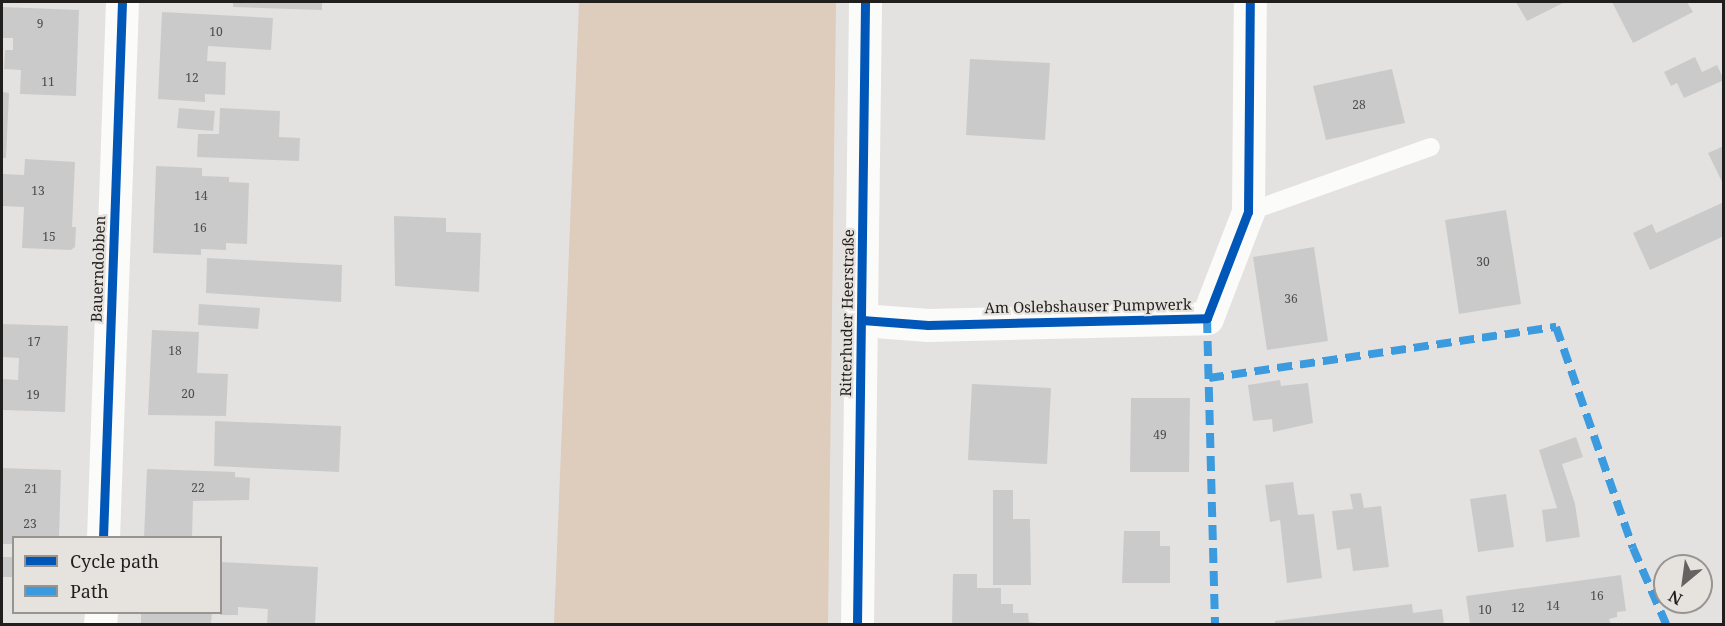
<!DOCTYPE html>
<html>
<head>
<meta charset="utf-8">
<style>
	body { margin:0 }
	#map { position:relative; width:1725px; height:626px; overflow:hidden; background:#e4e2e0; font-family:"Noto Serif",serif }
	div>[style] { position:absolute }
	[style*='--x'] { left:calc(var(--x)*1px); top:calc(var(--y)*1px); width:calc(var(--w)*1px); rotate:calc(var(--a)*1deg) }
	.green>* { inset:0; background:#deccbc }
	.building>* { inset:0; background:#cbcaca }
	.lane>* { height:18px; margin:-9px; padding:0 9px; transform-origin:9px; border-radius:9px; background:#fbfbfa }
	.street>* { height:33px; margin:-16.5px; padding:0 16.5px; transform-origin:16.5px; border-radius:16.5px; background:#fbfbfa }
	.quiet>* { height:8px; margin-top:-4px; transform-origin:0; background:repeating-linear-gradient(90deg,#3c9bdf 0 15px,transparent 0 23px) }
	.cycleway>* { height:9px; margin:-4.5px; padding:0 4.5px; transform-origin:4.5px; border-radius:4.5px; background:#0057b8 }
	span { translate:-50% -50%; white-space:nowrap; text-align:center; line-height:1.15; -webkit-text-stroke:4.5px #e6e2de; paint-order:stroke }
	.number-label { font-size:12px; color:#4c4c4a }
	.number-label span { -webkit-text-stroke-width:0 }
	.street-label { font-size:15px; color:#201f1d }
	.frame { position:absolute; inset:0; border:3px solid #201f1d; pointer-events:none }
	.legend { position:absolute; left:12px; top:536px; width:210px; height:78px; box-sizing:border-box; background:#e6e2de; border:2px solid #979491; margin:0; padding:8px 10px; list-style:none; font-size:18px; color:#201f1d }
	.legend li { display:flex; align-items:center; gap:12px; height:30px }
	.legend b { width:30px; border:2px solid #979491 }
	.north { position:absolute; left:1653px; top:554px; width:60px; height:60px; box-sizing:border-box; background:#e6e2de; border:2px solid #979491; border-radius:50%; rotate:209deg; font-size:16px; font-weight:700; line-height:24px; text-align:center; color:#201f1d }
	.north::after { content:''; display:block; margin:auto; width:21px; height:27px; background:#656361; clip-path:polygon(50% 0,100% 100%,50% 72%,0 100%) }
</style>
</head>
<body>
<div id="map">
	<div class="green">
		<i style="clip-path:polygon(579px 2px,836px 2px,828px 624px,554px 624px)"></i>
	</div>
	<div class="building">
		<i style="clip-path:polygon(233px 2px,322px 2px,322px 10px,233px 7px)"></i>
		<i style="clip-path:polygon(1516px 2px,1565px 2px,1527px 21px)"></i>
		<i style="clip-path:polygon(1612px 2px,1687px 2px,1693px 12px,1633px 43px)"></i>
		<i style="clip-path:polygon(2px 7px,79px 10px,76px 96px,20px 94px,21px 70px,4px 69px,5px 50px,13px 50px,13px 38px,2px 38px)"></i>
		<i style="clip-path:polygon(162px 12px,273px 18px,271px 50px,208px 46px,207px 61px,226px 62px,225px 95px,205px 94px,205px 102px,158px 99px)"></i>
		<i style="clip-path:polygon(1695px 57px,1702px 72px,1717px 65px,1724px 80px,1684px 98px,1677px 83px,1671px 86px,1664px 72px)"></i>
		<i style="clip-path:polygon(970px 59px,1050px 63px,1045px 140px,966px 135px)"></i>
		<i style="clip-path:polygon(1392px 69px,1405px 123px,1326px 140px,1313px 86px)"></i>
		<i style="clip-path:polygon(2px 92px,9px 93px,6px 158px,2px 158px)"></i>
		<i style="clip-path:polygon(179px 108px,215px 111px,213px 131px,177px 128px)"></i>
		<i style="clip-path:polygon(220px 108px,280px 111px,279px 137px,300px 138px,299px 161px,197px 157px,198px 134px,219px 134px)"></i>
		<i style="clip-path:polygon(1724px 146px,1724px 186px,1708px 153px)"></i>
		<i style="clip-path:polygon(25px 159px,75px 162px,72px 227px,76px 227px,75px 247px,71px 250px,22px 248px,24px 207px,2px 206px,2px 174px,24px 175px)"></i>
		<i style="clip-path:polygon(156px 166px,202px 168px,202px 176px,229px 177px,229px 182px,249px 183px,247px 244px,226px 243px,226px 250px,201px 249px,201px 255px,153px 253px)"></i>
		<i style="clip-path:polygon(1724px 202px,1724px 236px,1650px 270px,1633px 233px,1652px 224px,1656px 233px)"></i>
		<i style="clip-path:polygon(1506px 210px,1521px 304px,1459px 314px,1445px 220px)"></i>
		<i style="clip-path:polygon(394px 216px,446px 218px,446px 232px,481px 233px,479px 292px,395px 286px)"></i>
		<i style="clip-path:polygon(1314px 247px,1328px 341px,1267px 350px,1253px 257px)"></i>
		<i style="clip-path:polygon(207px 258px,342px 265px,341px 302px,206px 293px)"></i>
		<i style="clip-path:polygon(199px 304px,260px 308px,258px 329px,198px 325px)"></i>
		<i style="clip-path:polygon(2px 324px,68px 326px,65px 412px,2px 410px,2px 379px,18px 380px,19px 358px,2px 357px)"></i>
		<i style="clip-path:polygon(152px 330px,199px 332px,197px 373px,228px 374px,226px 416px,148px 415px)"></i>
		<i style="clip-path:polygon(1280px 380px,1281px 386px,1308px 383px,1313px 423px,1273px 432px,1272px 419px,1253px 421px,1248px 385px)"></i>
		<i style="clip-path:polygon(972px 384px,1051px 388px,1047px 464px,968px 460px)"></i>
		<i style="clip-path:polygon(1131px 398px,1190px 398px,1189px 472px,1130px 472px)"></i>
		<i style="clip-path:polygon(215px 421px,341px 426px,339px 472px,214px 466px)"></i>
		<i style="clip-path:polygon(1576px 437px,1583px 457px,1562px 464px,1575px 504px,1580px 537px,1546px 542px,1542px 510px,1557px 508px,1539px 450px)"></i>
		<i style="clip-path:polygon(2px 468px,61px 470px,59px 538px,14px 538px,14px 544px,2px 544px)"></i>
		<i style="clip-path:polygon(147px 469px,235px 472px,235px 477px,250px 478px,249px 500px,193px 501px,192px 538px,144px 538px)"></i>
		<i style="clip-path:polygon(1293px 482px,1298px 515px,1314px 514px,1322px 578px,1287px 583px,1280px 520px,1270px 522px,1265px 485px)"></i>
		<i style="clip-path:polygon(993px 490px,1013px 490px,1013px 519px,1030px 519px,1031px 585px,993px 585px)"></i>
		<i style="clip-path:polygon(1361px 493px,1364px 508px,1381px 506px,1389px 567px,1353px 571px,1350px 548px,1337px 550px,1332px 511px,1353px 509px,1350px 494px)"></i>
		<i style="clip-path:polygon(1506px 494px,1514px 547px,1478px 552px,1470px 499px)"></i>
		<i style="clip-path:polygon(1124px 531px,1160px 531px,1160px 546px,1170px 546px,1170px 583px,1122px 583px)"></i>
		<i style="clip-path:polygon(2px 557px,14px 557px,14px 577px,2px 577px)"></i>
		<i style="clip-path:polygon(220px 562px,318px 567px,315px 624px,267px 624px,268px 609px,238px 607px,238px 615px,220px 615px)"></i>
		<i style="clip-path:polygon(953px 574px,977px 574px,977px 588px,1001px 588px,1001px 604px,1013px 604px,1013px 613px,1028px 613px,1029px 622px,1046px 624px,952px 624px)"></i>
		<i style="clip-path:polygon(1621px 575px,1626px 611px,1617px 612px,1617px 617px,1609px 619px,1611px 624px,1470px 624px,1466px 596px)"></i>
		<i style="clip-path:polygon(1412px 604px,1413px 613px,1442px 609px,1444px 624px,1275px 624px,1275px 621px)"></i>
		<i style="clip-path:polygon(141px 612px,212px 612px,211px 624px,141px 624px)"></i>
	</div>
	<div class="lane">
		<i style="--x:1248;--y:212;--w:194;--a:-19.6"></i>
	</div>
	<div class="street">
		<i style="--x:862;--y:320;--w:66;--a:4.3"></i>
		<i style="--x:928;--y:325;--w:279;--a:-1.4"></i>
		<i style="--x:1207;--y:318;--w:114;--a:-68.9"></i>
		<i style="--x:1248;--y:212;--w:210;--a:-89.5"></i>
		<i style="--x:103;--y:538;--w:536;--a:-87.97"></i>
		<i style="--x:100;--y:624;--w:12;--a:-85"></i>
		<i style="--x:857;--y:624;--w:622;--a:-89.26"></i>
	</div>
	<div class="quiet">
		<i style="--x:1207;--y:318;--w:306;--a:88.5"></i>
		<i style="--x:1209;--y:378;--w:351;--a:-8.4"></i>
		<i style="--x:1556;--y:327;--w:234;--a:70.8"></i>
		<i style="--x:1633;--y:548;--w:83;--a:66.5"></i>
	</div>
	<div class="cycleway">
		<i style="--x:862;--y:320;--w:66;--a:4.3"></i>
		<i style="--x:928;--y:325;--w:279;--a:-1.4"></i>
		<i style="--x:1207;--y:318;--w:114;--a:-68.9"></i>
		<i style="--x:1248;--y:212;--w:210;--a:-89.5"></i>
		<i style="--x:103;--y:538;--w:536;--a:-87.97"></i>
		<i style="--x:857;--y:624;--w:622;--a:-89.26"></i>
	</div>
	<div class="number-label">
		<span style="left:40px;top:24px">9</span>
		<span style="left:216px;top:32px">10</span>
		<span style="left:192px;top:78px">12</span>
		<span style="left:48px;top:82px">11</span>
		<span style="left:1359px;top:105px">28</span>
		<span style="left:38px;top:191px">13</span>
		<span style="left:201px;top:196px">14</span>
		<span style="left:200px;top:228px">16</span>
		<span style="left:49px;top:237px">15</span>
		<span style="left:1483px;top:262px">30</span>
		<span style="left:1291px;top:299px">36</span>
		<span style="left:34px;top:342px">17</span>
		<span style="left:175px;top:351px">18</span>
		<span style="left:188px;top:394px">20</span>
		<span style="left:33px;top:395px">19</span>
		<span style="left:1160px;top:435px">49</span>
		<span style="left:198px;top:488px">22</span>
		<span style="left:31px;top:489px">21</span>
		<span style="left:30px;top:524px">23</span>
		<span style="left:1597px;top:596px">16</span>
		<span style="left:1553px;top:606px">14</span>
		<span style="left:1518px;top:608px">12</span>
		<span style="left:1485px;top:610px">10</span>
	</div>
	<div class="street-label">
		<span style="left:98px;top:269px;rotate:-88deg">Bauerndobben</span>
		<span style="left:1088px;top:306px;rotate:-1deg">Am Oslebshauser Pumpwerk</span>
		<span style="left:847px;top:313px;rotate:-89deg">Ritterhuder Heerstraße</span>
	</div>
	<div class="frame"></div>
	<ul class="legend">
	<li><b style="height:8px;background:#0057b8"></b>Cycle path</li>
	<li><b style="height:8px;background:#3c9bdf"></b>Path</li>
	</ul>
	<div class="north">N</div>
</div>
</body>
</html>
